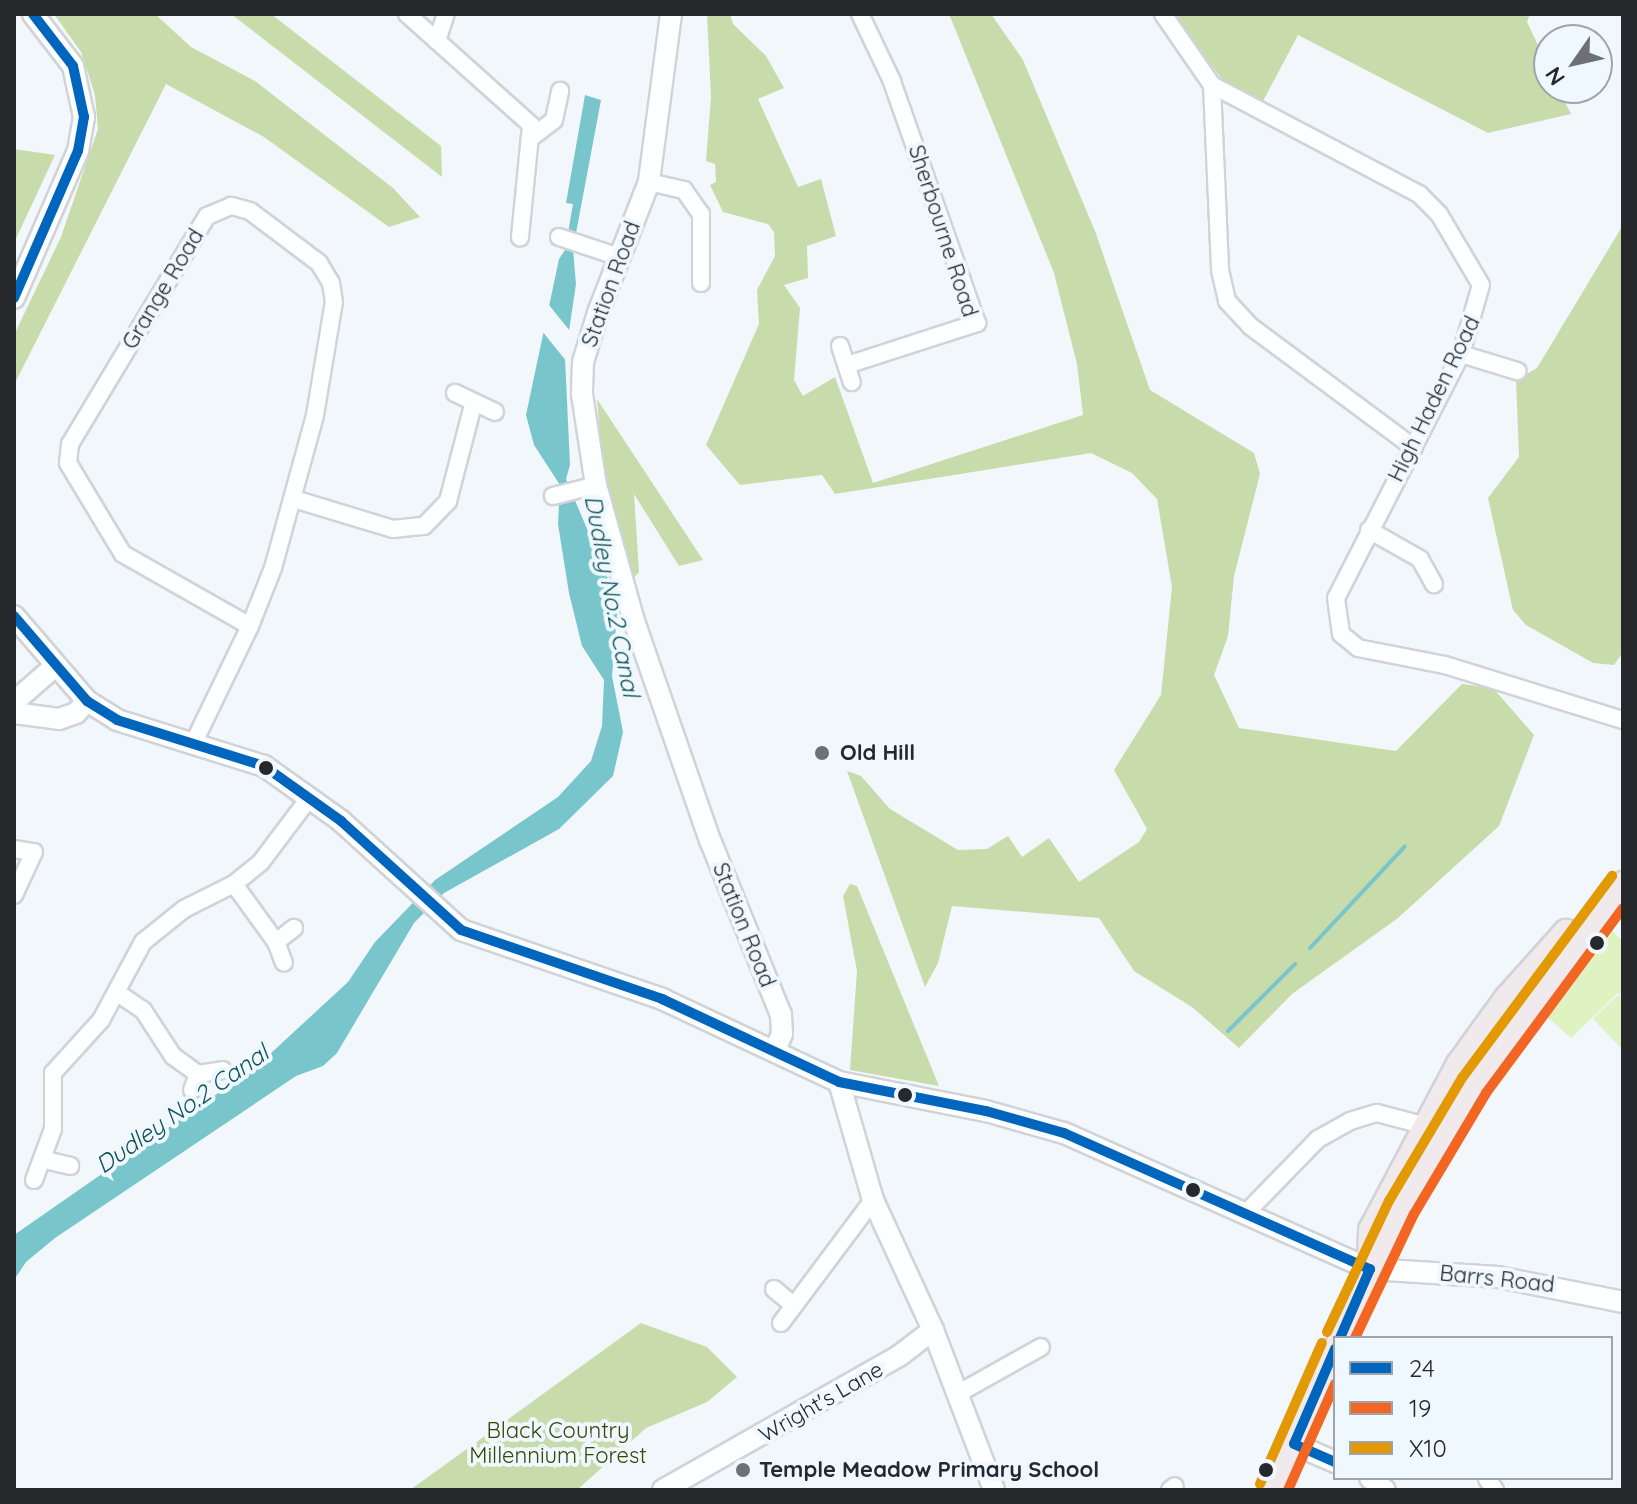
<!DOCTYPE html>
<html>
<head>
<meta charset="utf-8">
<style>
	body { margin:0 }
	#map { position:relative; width:1637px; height:1504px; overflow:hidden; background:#f2f7fc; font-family:Quicksand,sans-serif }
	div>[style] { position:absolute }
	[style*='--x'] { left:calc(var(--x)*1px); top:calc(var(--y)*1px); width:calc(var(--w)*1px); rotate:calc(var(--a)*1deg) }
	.green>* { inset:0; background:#def2c2 }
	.forest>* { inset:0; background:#c8dbab }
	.water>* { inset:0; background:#78c6cc }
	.pier>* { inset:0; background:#f2f7fc }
	.stream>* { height:4px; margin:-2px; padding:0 2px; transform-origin:2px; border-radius:2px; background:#78c6cc }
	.roads { filter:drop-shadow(2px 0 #d0d3d7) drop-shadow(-2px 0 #d0d3d7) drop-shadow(0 2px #d0d3d7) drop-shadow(0 -2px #d0d3d7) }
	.minor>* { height:16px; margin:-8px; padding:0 8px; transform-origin:8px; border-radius:8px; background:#fdfeff }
	.tertiary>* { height:20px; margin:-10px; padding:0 10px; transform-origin:10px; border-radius:10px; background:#fdfeff }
	.primary>* { height:24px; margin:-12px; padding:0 12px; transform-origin:12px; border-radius:12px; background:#f1eaed }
	.bus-1>* { height:10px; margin:-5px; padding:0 5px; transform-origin:5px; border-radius:5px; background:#0065bd }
	.bus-2>* { height:10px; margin:-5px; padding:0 5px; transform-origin:5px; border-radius:5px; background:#f26522 }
	.bus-3>* { height:10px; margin:-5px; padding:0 5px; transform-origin:5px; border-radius:5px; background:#e29904 }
	.dots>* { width:22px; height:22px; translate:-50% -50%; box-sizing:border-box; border:4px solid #eff7ff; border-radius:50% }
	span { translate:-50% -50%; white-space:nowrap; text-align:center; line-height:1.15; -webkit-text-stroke:8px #eff7ff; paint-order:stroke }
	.street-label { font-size:22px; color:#26282b }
	.poi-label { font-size:22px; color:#26282b; font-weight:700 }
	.left { translate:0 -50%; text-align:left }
	.park-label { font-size:22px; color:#354700 }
	.water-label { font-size:24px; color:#125155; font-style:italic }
	.frame { position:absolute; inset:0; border:16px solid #26282b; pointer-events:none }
	.legend { position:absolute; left:1333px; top:1336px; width:280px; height:144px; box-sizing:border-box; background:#eff7ff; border:2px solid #9fa4aa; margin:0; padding:10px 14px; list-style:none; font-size:24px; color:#26282b }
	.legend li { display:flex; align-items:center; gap:16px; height:40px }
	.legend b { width:40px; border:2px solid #9fa4aa }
	.north { position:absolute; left:1533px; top:24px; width:80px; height:80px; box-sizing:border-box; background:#eff7ff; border:2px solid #9fa4aa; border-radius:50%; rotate:236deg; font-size:22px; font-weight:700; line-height:32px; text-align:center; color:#26282b }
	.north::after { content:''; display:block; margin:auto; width:28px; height:36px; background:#6d7074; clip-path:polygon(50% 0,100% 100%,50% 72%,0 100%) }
</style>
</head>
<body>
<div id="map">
	<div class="green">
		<i style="clip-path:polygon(1606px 924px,1623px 942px,1623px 997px,1618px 993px,1571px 1038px,1541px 1012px)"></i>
		<i style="clip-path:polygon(1618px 995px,1623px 1000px,1623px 1050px,1593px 1019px)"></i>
	</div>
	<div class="forest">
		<i style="clip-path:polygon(54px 14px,155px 14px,191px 47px,255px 81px,393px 188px,420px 217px,389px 227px,264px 137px,166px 84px,14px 385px,14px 335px,61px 237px,98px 129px,95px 95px,81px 52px)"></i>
		<i style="clip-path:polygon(231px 14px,271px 14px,441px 146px,442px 177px)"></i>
		<i style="clip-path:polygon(707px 14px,730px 14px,733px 24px,766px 56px,784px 88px,758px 99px,798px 187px,821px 179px,836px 236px,807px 246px,808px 278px,784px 285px,800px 308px,794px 380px,803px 396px,835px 377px,873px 483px,1083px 415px,1077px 364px,1054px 273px,949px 14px,991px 14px,1023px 60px,1095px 231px,1150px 390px,1254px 453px,1260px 474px,1234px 576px,1228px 636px,1214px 675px,1239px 728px,1396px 751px,1462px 684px,1493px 688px,1534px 735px,1499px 826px,1398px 918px,1292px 994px,1239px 1048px,1192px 1007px,1134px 971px,1099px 918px,952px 906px,938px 963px,925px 987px,847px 771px,861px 776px,890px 809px,958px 850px,987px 849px,1008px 836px,1022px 857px,1049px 838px,1079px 882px,1139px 842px,1147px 829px,1114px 770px,1161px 695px,1172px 587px,1157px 499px,1132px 473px,1091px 453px,835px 494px,822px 475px,740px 485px,706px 445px,759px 324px,757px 290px,775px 256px,774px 232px,768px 224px,723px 212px,710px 185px,716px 182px,715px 164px,706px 161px,711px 97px)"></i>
		<i style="clip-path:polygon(1173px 14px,1530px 14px,1527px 22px,1549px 68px,1549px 88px,1558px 88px,1571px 114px,1488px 133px,1298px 35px,1262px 103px,1227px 86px)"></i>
		<i style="clip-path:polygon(14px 149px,55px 155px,14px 243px)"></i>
		<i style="clip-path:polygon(1623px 225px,1623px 652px,1614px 665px,1593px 663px,1526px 625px,1513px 610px,1488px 498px,1519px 457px,1516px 380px,1537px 368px)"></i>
		<i style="clip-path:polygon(597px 399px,703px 560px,679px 566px,634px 494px,639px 572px,633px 579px,605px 495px)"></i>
		<i style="clip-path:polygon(850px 884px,857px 886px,939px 1086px,850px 1070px,857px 971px,843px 896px)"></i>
		<i style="clip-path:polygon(641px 1323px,707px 1347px,737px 1377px,707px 1402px,646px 1428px,577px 1490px,410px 1490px)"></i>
	</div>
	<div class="water">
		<i style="clip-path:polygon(585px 95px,601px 100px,573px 249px,576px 284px,565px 358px,570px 465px,566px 479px,618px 602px,612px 676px,623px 732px,613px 776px,559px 829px,444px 893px,414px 923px,337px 1053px,323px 1066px,296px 1076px,55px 1238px,26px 1262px,14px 1280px,14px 1235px,257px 1066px,348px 982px,375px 942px,435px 880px,558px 797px,591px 761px,602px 726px,604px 680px,582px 646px,569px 593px,558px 524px,560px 485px,534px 445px,526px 415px,559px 259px,565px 250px,573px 204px,566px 203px)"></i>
	</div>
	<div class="pier">
		<i style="clip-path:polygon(549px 305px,574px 336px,571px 367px,542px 331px)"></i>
	</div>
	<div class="stream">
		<i style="--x:1310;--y:948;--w:139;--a:-47"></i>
		<i style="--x:1228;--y:1031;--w:95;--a:-45"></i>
	</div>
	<div class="roads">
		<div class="minor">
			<i style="--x:407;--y:14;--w:166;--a:41.8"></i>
			<i style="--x:531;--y:125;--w:113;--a:95.6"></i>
			<i style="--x:1163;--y:14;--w:86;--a:55.4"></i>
			<i style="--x:1212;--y:85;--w:234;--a:27.8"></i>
			<i style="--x:1419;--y:194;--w:28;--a:45"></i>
			<i style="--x:1439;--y:214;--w:82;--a:59.4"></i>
			<i style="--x:1481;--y:285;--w:72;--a:106.2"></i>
			<i style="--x:1461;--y:354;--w:274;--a:117.1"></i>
			<i style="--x:1336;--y:598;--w:36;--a:82"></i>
			<i style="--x:1341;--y:634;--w:22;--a:39"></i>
			<i style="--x:1358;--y:648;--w:89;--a:11.1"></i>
			<i style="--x:1445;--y:665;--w:186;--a:17.2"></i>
			<i style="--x:437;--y:41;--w:28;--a:-72"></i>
			<i style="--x:1212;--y:85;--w:185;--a:87.5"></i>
			<i style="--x:1220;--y:270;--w:32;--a:77"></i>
			<i style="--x:1227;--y:301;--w:34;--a:47"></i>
			<i style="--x:1250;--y:326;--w:204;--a:36.6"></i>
			<i style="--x:533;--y:136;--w:26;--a:-37"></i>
			<i style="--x:554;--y:120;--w:30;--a:-78"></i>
			<i style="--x:649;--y:182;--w:36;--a:13"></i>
			<i style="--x:684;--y:190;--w:29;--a:55"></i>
			<i style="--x:701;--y:214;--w:69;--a:90"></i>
			<i style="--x:559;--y:237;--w:63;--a:18.4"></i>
			<i style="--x:840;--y:346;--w:38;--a:72"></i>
			<i style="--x:1461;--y:354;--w:59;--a:16.9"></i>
			<i style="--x:847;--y:365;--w:137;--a:-17.9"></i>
			<i style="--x:977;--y:323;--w:256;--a:-109.4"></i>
			<i style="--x:892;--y:81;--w:74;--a:-115.5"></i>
			<i style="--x:455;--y:393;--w:44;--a:25.4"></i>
			<i style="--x:553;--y:496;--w:44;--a:-14.3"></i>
			<i style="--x:294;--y:499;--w:103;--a:16.9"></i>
			<i style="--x:393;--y:529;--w:31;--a:-6"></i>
			<i style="--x:424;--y:526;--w:35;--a:-46"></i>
			<i style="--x:448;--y:501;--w:99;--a:-75.4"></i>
			<i style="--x:1369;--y:530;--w:59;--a:29.6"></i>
			<i style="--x:1420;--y:559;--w:29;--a:61"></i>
			<i style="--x:194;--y:742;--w:129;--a:-64.2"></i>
			<i style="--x:250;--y:626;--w:62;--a:-68.4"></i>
			<i style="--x:273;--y:568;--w:159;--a:-74.6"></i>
			<i style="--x:315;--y:415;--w:115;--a:-80.5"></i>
			<i style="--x:334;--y:302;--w:19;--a:-99"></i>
			<i style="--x:331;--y:283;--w:23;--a:-121"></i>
			<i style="--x:319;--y:263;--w:86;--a:-143"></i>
			<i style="--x:250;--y:211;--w:20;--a:-165"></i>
			<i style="--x:231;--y:206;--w:26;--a:157"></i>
			<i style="--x:207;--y:216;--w:266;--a:121"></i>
			<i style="--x:70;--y:444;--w:19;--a:96"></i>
			<i style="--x:68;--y:463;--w:106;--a:58.9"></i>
			<i style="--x:123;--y:554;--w:146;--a:29.6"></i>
			<i style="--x:14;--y:849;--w:20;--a:9"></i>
			<i style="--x:34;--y:852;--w:47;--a:114.9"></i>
			<i style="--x:234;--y:884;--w:72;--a:54.1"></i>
			<i style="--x:276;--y:942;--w:22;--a:69"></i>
			<i style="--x:276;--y:942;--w:23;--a:-38"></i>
			<i style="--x:119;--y:994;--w:29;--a:34"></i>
			<i style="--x:143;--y:1010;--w:55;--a:56.9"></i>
			<i style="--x:173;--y:1056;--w:31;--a:36"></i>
			<i style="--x:192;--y:1090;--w:17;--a:-69"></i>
			<i style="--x:198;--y:1074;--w:25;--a:-9"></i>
			<i style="--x:45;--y:1160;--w:26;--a:13"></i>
			<i style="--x:34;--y:1180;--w:54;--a:-69.6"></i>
			<i style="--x:53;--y:1129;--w:56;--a:-90"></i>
			<i style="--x:53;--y:1073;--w:72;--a:-47.8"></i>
			<i style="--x:101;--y:1020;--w:89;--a:-61.7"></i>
			<i style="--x:143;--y:942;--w:53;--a:-38.8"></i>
			<i style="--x:184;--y:909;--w:56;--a:-26.6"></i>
			<i style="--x:234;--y:884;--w:35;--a:-39"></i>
			<i style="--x:261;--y:862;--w:81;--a:-53"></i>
			<i style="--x:1245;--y:1214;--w:105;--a:-45.8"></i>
			<i style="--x:1318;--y:1139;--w:37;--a:-29"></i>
			<i style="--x:1350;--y:1121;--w:28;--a:-17"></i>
			<i style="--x:1377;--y:1113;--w:47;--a:14.9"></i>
			<i style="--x:774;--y:1289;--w:26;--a:40"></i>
			<i style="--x:781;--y:1323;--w:154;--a:-53.2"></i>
			<i style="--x:957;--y:1394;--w:96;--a:-29.2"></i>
			<i style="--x:1487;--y:1479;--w:14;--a:54"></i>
			<i style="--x:1170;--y:1490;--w:6;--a:-39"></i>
		</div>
		<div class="tertiary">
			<i style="--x:671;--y:14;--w:169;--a:97.5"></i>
			<i style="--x:649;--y:182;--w:141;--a:111.3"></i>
			<i style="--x:598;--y:313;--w:51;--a:107"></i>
			<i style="--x:583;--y:362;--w:32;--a:92"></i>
			<i style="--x:582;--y:394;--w:92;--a:81.3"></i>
			<i style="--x:596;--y:485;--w:141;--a:74.4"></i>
			<i style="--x:634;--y:621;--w:232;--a:70.9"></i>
			<i style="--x:710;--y:840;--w:189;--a:67.9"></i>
			<i style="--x:781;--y:1015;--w:19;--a:87"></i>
			<i style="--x:782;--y:1034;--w:17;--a:114"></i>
			<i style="--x:14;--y:298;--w:160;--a:-66.5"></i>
			<i style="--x:78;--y:151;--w:35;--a:-80"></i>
			<i style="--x:84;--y:117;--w:52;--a:-102.2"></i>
			<i style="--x:73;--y:66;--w:66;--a:-127.6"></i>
			<i style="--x:14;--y:616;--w:112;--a:49.3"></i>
			<i style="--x:87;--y:701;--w:36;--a:32"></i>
			<i style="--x:117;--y:720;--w:154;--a:17.4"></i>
			<i style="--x:264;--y:766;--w:95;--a:35.5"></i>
			<i style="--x:341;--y:821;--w:162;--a:42.2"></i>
			<i style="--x:461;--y:930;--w:213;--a:18.9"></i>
			<i style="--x:662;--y:999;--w:195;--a:25.1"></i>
			<i style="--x:839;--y:1082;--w:150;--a:11.2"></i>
			<i style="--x:986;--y:1111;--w:81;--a:15.8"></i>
			<i style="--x:1064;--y:1133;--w:335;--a:24"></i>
			<i style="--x:1370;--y:1269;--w:128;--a:3.6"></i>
			<i style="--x:1498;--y:1277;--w:127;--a:11.3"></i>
			<i style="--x:14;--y:702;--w:52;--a:-41.1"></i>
			<i style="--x:14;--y:713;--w:45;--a:7.6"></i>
			<i style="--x:59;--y:719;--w:18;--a:-19"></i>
			<i style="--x:76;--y:713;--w:16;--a:-47"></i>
			<i style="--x:839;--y:1082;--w:123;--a:73.9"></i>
			<i style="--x:873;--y:1200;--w:143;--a:65.2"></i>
			<i style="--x:933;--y:1330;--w:171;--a:69.1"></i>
			<i style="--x:1294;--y:1444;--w:45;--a:23.7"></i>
			<i style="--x:1370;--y:1478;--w:19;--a:39"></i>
			<i style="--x:663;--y:1490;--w:271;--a:-29.6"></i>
			<i style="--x:899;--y:1356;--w:43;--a:-37.4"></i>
		</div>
		<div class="primary">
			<i style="--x:1370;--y:1259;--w:29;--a:-88"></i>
			<i style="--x:1371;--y:1230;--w:188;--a:-62.1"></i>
			<i style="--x:1459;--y:1064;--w:82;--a:-54"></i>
			<i style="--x:1507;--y:998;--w:89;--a:-48.2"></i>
			<i style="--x:1340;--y:1338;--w:145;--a:-64.7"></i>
			<i style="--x:1402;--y:1207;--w:142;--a:-59.5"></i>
			<i style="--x:1474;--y:1085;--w:250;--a:-53.5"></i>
			<i style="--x:1273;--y:1490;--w:154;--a:-66.3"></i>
		</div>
	</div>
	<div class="bus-1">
		<i style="--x:14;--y:298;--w:160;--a:-66.5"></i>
		<i style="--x:78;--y:151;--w:35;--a:-80"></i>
		<i style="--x:84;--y:117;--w:52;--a:-102.2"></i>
		<i style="--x:73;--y:66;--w:66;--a:-127.6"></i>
		<i style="--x:14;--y:616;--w:112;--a:49.3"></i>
		<i style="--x:87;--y:701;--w:36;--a:32"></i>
		<i style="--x:117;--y:720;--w:154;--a:17.4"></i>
		<i style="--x:264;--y:766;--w:95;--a:35.5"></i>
		<i style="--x:341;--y:821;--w:162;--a:42.2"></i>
		<i style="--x:461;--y:930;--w:213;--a:18.9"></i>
		<i style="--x:662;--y:999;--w:195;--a:25.1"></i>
		<i style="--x:839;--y:1082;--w:150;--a:11.2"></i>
		<i style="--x:986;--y:1111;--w:81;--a:15.8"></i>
		<i style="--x:1064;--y:1133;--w:335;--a:24"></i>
		<i style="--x:1370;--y:1269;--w:75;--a:113.5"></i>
		<i style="--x:1335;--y:1349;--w:103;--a:113.3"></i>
		<i style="--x:1294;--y:1444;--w:45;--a:23.7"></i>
	</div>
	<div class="bus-2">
		<i style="--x:1355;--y:1338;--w:137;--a:-64.6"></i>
		<i style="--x:1414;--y:1214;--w:141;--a:-59.2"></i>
		<i style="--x:1486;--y:1093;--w:230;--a:-53.5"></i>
		<i style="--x:1288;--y:1490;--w:116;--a:-66.1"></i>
	</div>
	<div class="bus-3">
		<i style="--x:1327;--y:1332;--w:145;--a:-64.7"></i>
		<i style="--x:1389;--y:1201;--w:143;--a:-59.3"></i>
		<i style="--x:1462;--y:1078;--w:252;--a:-53.4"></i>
		<i style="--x:1260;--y:1484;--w:154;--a:-66.3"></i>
	</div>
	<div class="dots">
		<i style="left:822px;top:753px;background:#6d7074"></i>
		<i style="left:266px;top:768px;background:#26282b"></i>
		<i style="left:1597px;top:943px;background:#26282b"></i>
		<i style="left:905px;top:1095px;background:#26282b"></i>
		<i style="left:1193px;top:1190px;background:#26282b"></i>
		<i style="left:743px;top:1470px;background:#6d7074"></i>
		<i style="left:1266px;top:1470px;background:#26282b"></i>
	</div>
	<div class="street-label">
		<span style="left:943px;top:231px;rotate:72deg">Sherbourne Road</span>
		<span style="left:611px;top:284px;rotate:-70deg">Station Road</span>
		<span style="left:163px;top:289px;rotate:-59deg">Grange Road</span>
		<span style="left:1434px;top:399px;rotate:-64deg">High Haden Road</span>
		<span style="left:744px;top:925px;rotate:68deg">Station Road</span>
		<span style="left:1497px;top:1279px;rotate:6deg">Barrs Road</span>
		<span style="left:821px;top:1402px;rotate:-30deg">Wright's Lane</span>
	</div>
	<div class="poi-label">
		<span class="left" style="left:840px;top:753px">Old Hill</span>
		<span class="left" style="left:759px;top:1470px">Temple Meadow Primary School</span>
	</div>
	<div class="park-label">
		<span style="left:558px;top:1443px">Black Country<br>Millennium Forest</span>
	</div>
	<div class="water-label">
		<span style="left:612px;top:596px;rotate:79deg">Dudley No.2 Canal</span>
		<span style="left:182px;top:1109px;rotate:-35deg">Dudley No.2 Canal</span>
	</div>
	<div class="frame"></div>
	<ul class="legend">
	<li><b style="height:10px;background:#0065bd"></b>24</li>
	<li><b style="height:10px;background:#f26522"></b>19</li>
	<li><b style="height:10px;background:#e29904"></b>X10</li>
	</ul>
	<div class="north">N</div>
</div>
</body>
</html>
